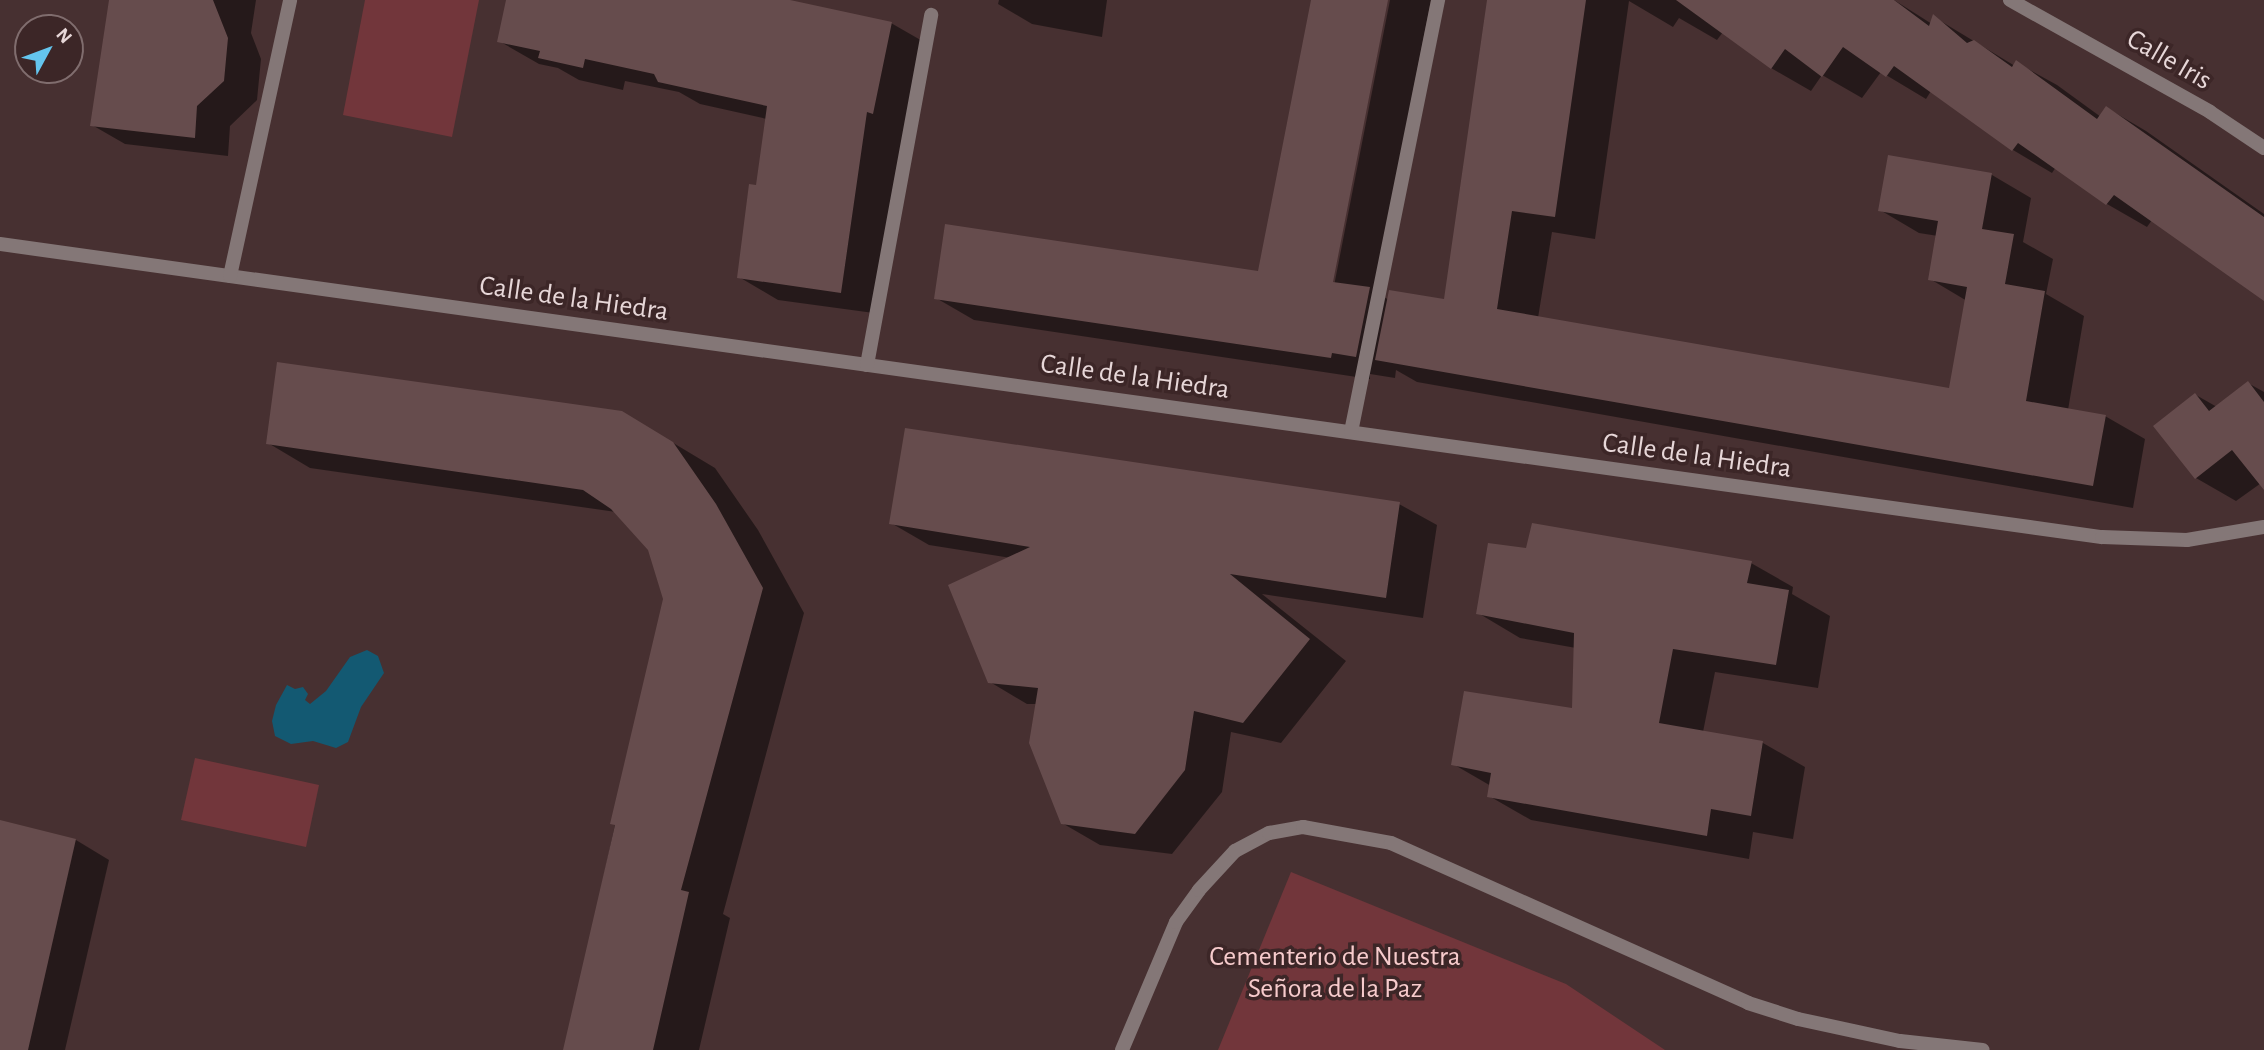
<!DOCTYPE html>
<html>
<head>
<meta charset="utf-8">
<style>
	body { margin:0 }
	#map { position:relative; width:2264px; height:1050px; overflow:hidden; background:#473031; font-family:"Alegreya Sans",sans-serif }
	div>[style] { position:absolute }
	[style*='--x'] { left:calc(var(--x)*1px); top:calc(var(--y)*1px); width:calc(var(--w)*1px); rotate:calc(var(--a)*1deg) }
	.green>* { inset:0; background:#72363b }
	.water>* { inset:0; background:#135972 }
	.shadow>* { inset:0; background:#0007 }
	.building>* { inset:0; background:#664c4d }
	.lane>* { height:14px; margin:-7px; padding:0 7px; transform-origin:7px; border-radius:7px; background:#847777 }
	.street>* { height:14px; margin:-7px; padding:0 7px; transform-origin:7px; border-radius:7px; background:#847777 }
	span { translate:-50% -50%; white-space:nowrap; text-align:center; line-height:1.15; -webkit-text-stroke:7px #3c2627; paint-order:stroke }
	.street-label { font-size:28px; color:#e7d7d8 }
	.park-label { font-size:28px; color:#f7cbcc }
	.north { position:absolute; left:14px; top:14px; width:70px; height:70px; box-sizing:border-box; background:#3c2627; border:2px solid #806d6e; border-radius:50%; rotate:49deg; font-size:19px; font-weight:700; line-height:28px; text-align:center; color:#e7d7d8 }
	.north::after { content:''; display:block; margin:auto; width:24px; height:32px; background:#64c5ee; clip-path:polygon(50% 0,100% 100%,50% 72%,0 100%) }
</style>
</head>
<body>
<div id="map">
	<div class="green">
		<i style="clip-path:polygon(365px 0,479px 0,452px 137px,343px 115px)"></i>
		<i style="clip-path:polygon(195px 758px,319px 785px,306px 847px,181px 820px)"></i>
		<i style="clip-path:polygon(1291px 872px,1566px 984px,1665px 1050px,1218px 1050px)"></i>
	</div>
	<div class="water">
		<i style="clip-path:polygon(367px 650px,378px 656px,384px 673px,361px 707px,348px 742px,336px 748px,313px 741px,291px 744px,275px 736px,272px 721px,276px 705px,287px 685px,295px 689px,303px 687px,308px 694px,305px 700px,310px 704px,326px 691px,350px 657px)"></i>
	</div>
	<div class="shadow">
		<i style="clip-path:polygon(112px 0,256px 0,251px 33px,261px 59px,257px 100px,230px 126px,228px 156px,125px 144px,92px 125px)"></i>
		<i style="clip-path:polygon(508px 0,782px 0,891px 23px,931px 46px,881px 314px,778px 300px,739px 277px,758px 187px,767px 119px,700px 104px,679px 92px,625px 81px,623px 90px,579px 80px,558px 68px,539px 64px,499px 41px)"></i>
		<i style="clip-path:polygon(999px 0,1107px 0,1102px 37px,1032px 24px,998px 4px)"></i>
		<i style="clip-path:polygon(1313px 0,1386px 0,1330px 290px,1333px 291px,1390px 0,1431px 0,1374px 291px,1389px 300px,1445px 301px,1488px 0,1894px 0,1932px 24px,1934px 17px,2015px 66px,2017px 63px,2057px 85px,2101px 117px,2107px 108px,2146px 131px,2264px 214px,2264px 299px,2152px 220px,2147px 227px,2107px 204px,2056px 167px,2052px 173px,2013px 150px,1931px 91px,1926px 99px,1881px 72px,1862px 98px,1822px 75px,1811px 91px,1771px 68px,1723px 32px,1717px 40px,1679px 18px,1673px 27px,1629px 1px,1595px 239px,1552px 232px,1538px 318px,1951px 390px,1967px 301px,1930px 279px,1938px 236px,1919px 233px,1880px 210px,1889px 157px,1992px 175px,2031px 198px,2023px 242px,2053px 259px,2046px 294px,2084px 316px,2068px 410px,2105px 416px,2145px 439px,2133px 508px,1417px 382px,1396px 370px,1395px 378px,1370px 374px,1370px 379px,974px 320px,936px 298px,1259px 273px)"></i>
		<i style="clip-path:polygon(2248px 383px,2264px 392px,2264px 481px,2236px 501px,2196px 478px,2196px 395px,2217px 407px)"></i>
		<i style="clip-path:polygon(665px 438px,715px 468px,758px 530px,804px 613px,723px 914px,730px 918px,699px 1050px,566px 1050px,664px 599px,650px 549px,616px 512px,310px 468px,268px 443px)"></i>
		<i style="clip-path:polygon(1399px 504px,1437px 525px,1423px 618px,1262px 594px,1346px 661px,1281px 743px,1231px 732px,1222px 792px,1172px 854px,1100px 845px,1062px 823px,1037px 704px,1027px 704px,990px 682px,1011px 558px,929px 545px,891px 523px)"></i>
		<i style="clip-path:polygon(1528px 550px,1751px 563px,1793px 587px,1792px 594px,1830px 616px,1818px 688px,1715px 672px,1703px 732px,1763px 743px,1805px 767px,1793px 839px,1753px 832px,1749px 859px,1531px 820px,1489px 796px,1491px 786px,1453px 764px,1574px 710px,1576px 648px,1520px 638px,1478px 613px)"></i>
		<i style="clip-path:polygon(0 822px,76px 840px,109px 860px,65px 1050px,0 1050px)"></i>
	</div>
	<div class="building">
		<i style="clip-path:polygon(109px 0,213px 0,228px 38px,224px 81px,197px 106px,195px 138px,90px 126px)"></i>
		<i style="clip-path:polygon(506px 0,790px 0,892px 22px,873px 114px,867px 112px,841px 293px,737px 278px,749px 184px,756px 185px,767px 106px,658px 82px,654px 74px,585px 59px,583px 68px,538px 58px,540px 51px,497px 42px)"></i>
		<i style="clip-path:polygon(1311px 0,1388px 0,1333px 282px,1370px 287px,1356px 357px,1332px 353px,1331px 358px,934px 299px,945px 224px,1258px 271px)"></i>
		<i style="clip-path:polygon(1487px 0,1586px 0,1555px 217px,1512px 211px,1497px 309px,1949px 388px,1967px 287px,1928px 280px,1938px 221px,1878px 211px,1888px 155px,1992px 173px,1982px 229px,2014px 234px,2005px 284px,2045px 291px,2026px 401px,2106px 415px,2093px 486px,1375px 360px,1389px 290px,1444px 299px)"></i>
		<i style="clip-path:polygon(1676px 0,1894px 0,1929px 26px,1933px 14px,1967px 43px,1974px 40px,2012px 67px,2016px 60px,2097px 119px,2106px 106px,2264px 217px,2264px 301px,2114px 195px,2106px 205px,2018px 143px,2012px 151px,1894px 66px,1886px 77px,1843px 47px,1822px 77px,1785px 49px,1771px 69px)"></i>
		<i style="clip-path:polygon(277px 362px,622px 411px,673px 442px,716px 504px,763px 588px,681px 890px,689px 892px,653px 1050px,563px 1050px,615px 825px,610px 824px,663px 599px,648px 550px,611px 509px,583px 490px,266px 444px)"></i>
		<i style="clip-path:polygon(2248px 381px,2264px 402px,2264px 490px,2232px 450px,2195px 479px,2153px 426px,2195px 393px,2209px 411px)"></i>
		<i style="clip-path:polygon(905px 428px,1400px 502px,1386px 598px,1230px 574px,1310px 639px,1243px 723px,1194px 711px,1185px 770px,1135px 834px,1061px 824px,1029px 743px,1038px 688px,988px 683px,948px 585px,1030px 547px,889px 524px)"></i>
		<i style="clip-path:polygon(1532px 523px,1752px 561px,1747px 583px,1789px 590px,1776px 665px,1673px 649px,1659px 723px,1763px 741px,1751px 816px,1711px 809px,1707px 836px,1487px 797px,1491px 773px,1451px 765px,1464px 691px,1572px 708px,1574px 633px,1476px 614px,1488px 543px,1526px 548px)"></i>
		<i style="clip-path:polygon(0 820px,76px 839px,28px 1050px,0 1050px)"></i>
	</div>
	<div class="lane">
		<i style="--x:1122;--y:1050;--w:139;--a:-67.1"></i>
		<i style="--x:1176;--y:922;--w:39;--a:-54"></i>
		<i style="--x:1199;--y:890;--w:53;--a:-47.3"></i>
		<i style="--x:1235;--y:851;--w:38;--a:-28"></i>
		<i style="--x:1269;--y:833;--w:35;--a:-10"></i>
		<i style="--x:1303;--y:827;--w:89;--a:10.3"></i>
		<i style="--x:1391;--y:843;--w:391;--a:24.1"></i>
		<i style="--x:1748;--y:1003;--w:52;--a:17.7"></i>
		<i style="--x:1798;--y:1019;--w:104;--a:12.2"></i>
		<i style="--x:1900;--y:1041;--w:83;--a:6.2"></i>
	</div>
	<div class="street">
		<i style="--x:2010;--y:0;--w:229;--a:29.2"></i>
		<i style="--x:2210;--y:112;--w:65;--a:33.7"></i>
		<i style="--x:0;--y:244;--w:2122;--a:7.94"></i>
		<i style="--x:2102;--y:537;--w:85;--a:2"></i>
		<i style="--x:2187;--y:540;--w:78;--a:-9.6"></i>
		<i style="--x:230;--y:276;--w:282;--a:-77.7"></i>
		<i style="--x:867;--y:365;--w:356;--a:-79.6"></i>
		<i style="--x:1351;--y:432;--w:441;--a:-78.6"></i>
	</div>
	<div class="street-label">
		<span style="left:2169px;top:60px;rotate:30deg">Calle Iris</span>
		<span style="left:574px;top:299px;rotate:8deg">Calle de la Hiedra</span>
		<span style="left:1135px;top:377px;rotate:8deg">Calle de la Hiedra</span>
		<span style="left:1697px;top:456px;rotate:8deg">Calle de la Hiedra</span>
	</div>
	<div class="park-label">
		<span style="left:1335px;top:973px">Cementerio de Nuestra<br>Señora de la Paz</span>
	</div>
	<div class="north">N</div>
</div>
</body>
</html>
